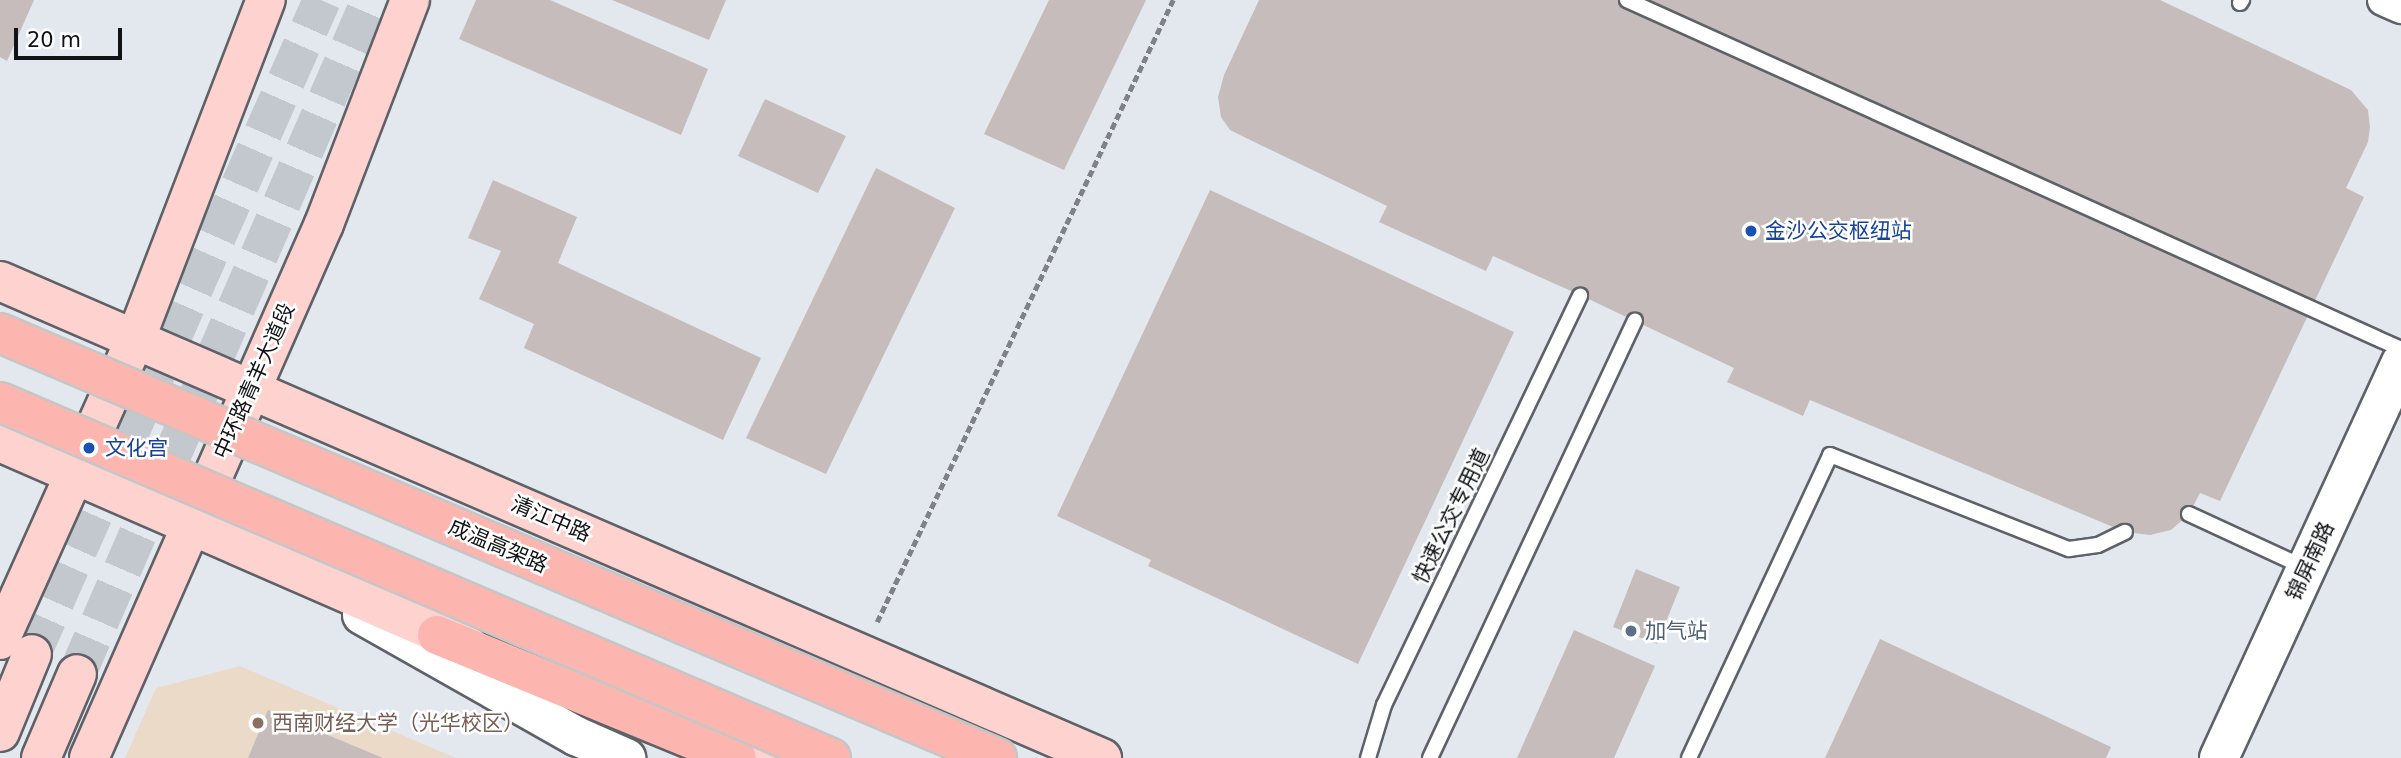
<!DOCTYPE html>
<html>
<head>
<meta charset="utf-8">
<style>
	body { margin:0 }
	#map { position:relative; width:2401px; height:758px; overflow:hidden; background:#e3e8ef; font-family:"DejaVu Sans","Noto Sans SC",sans-serif }
	div>[style] { position:absolute }
	[style*='--x'] { left:calc(var(--x)*1px); top:calc(var(--y)*1px); width:calc(var(--w)*1px); rotate:calc(var(--a)*1deg) }
	.education>* { inset:0; background:#ecdac9 }
	.building>* { inset:0; background:#c6bcbb }
	.primary-tunnel>* { height:38px; margin-top:-19px; transform-origin:0; background:repeating-linear-gradient(90deg,#c3c8ce 0 38px,transparent 0 57px) }
	.path>* { height:4.5px; margin-top:-2.25px; transform-origin:0; background:repeating-linear-gradient(90deg,#7e8286 0 7px,transparent 0 10.5px) }
	.roads { filter:drop-shadow(2px 0 #5e6268) drop-shadow(-2px 0 #5e6268) drop-shadow(0 2px #5e6268) drop-shadow(0 -2px #5e6268) }
	.lane>* { height:14px; margin:-7px; padding:0 7px; transform-origin:7px; border-radius:7px; background:#fff }
	.street>* { height:30px; margin:-15px; padding:0 15px; transform-origin:15px; border-radius:15px; background:#fff }
	.secondary>* { height:38px; margin:-19px; padding:0 19px; transform-origin:19px; border-radius:19px; background:#fff }
	.primary>* { height:38px; margin:-19px; padding:0 19px; transform-origin:19px; border-radius:19px; background:#fed3cf }
	.highway>* { height:38px; margin:-19px; padding:0 19px; transform-origin:19px; border-radius:19px; background:#fdb6af }
	.bridges { filter:drop-shadow(2px 0 #c6c6c7) drop-shadow(-2px 0 #c6c6c7) drop-shadow(0 2px #c6c6c7) drop-shadow(0 -2px #c6c6c7) }
	.highway-bridge>* { height:38px; margin:-19px; padding:0 19px; transform-origin:19px; border-radius:19px; background:#fdb6af }
	.dots>* { width:19px; height:19px; translate:-50% -50%; box-sizing:border-box; border:4px solid #fff; border-radius:50% }
	span { translate:-50% -50%; white-space:nowrap; text-align:center; line-height:1.15; -webkit-text-stroke:5px #fff; paint-order:stroke }
	.transit-label { font-size:21px; color:#164399 }
	.left { translate:0 -50%; text-align:left }
	.street-label { font-size:21px; color:#101214 }
	.service-label { font-size:21px; color:#4e5e75 }
	.education-label { font-size:21px; color:#785e54 }
	.scale { position:absolute; left:14px; top:28px; width:108px; height:32px; box-sizing:border-box; border:4px solid #101214; border-top:0; padding-left:9px; font-size:21px; line-height:24px; white-space:nowrap; color:#101214; -webkit-text-stroke:5px #fff; paint-order:stroke }
</style>
</head>
<body>
<div id="map">
	<div class="education">
		<i style="clip-path:polygon(240px 666px,456px 758px,125px 758px,156px 688px)"></i>
	</div>
	<div class="building">
		<i style="clip-path:polygon(0 0,34px 0,7px 61px,0 57px)"></i>
		<i style="clip-path:polygon(476px 0,550px 0,708px 69px,681px 135px,459px 39px)"></i>
		<i style="clip-path:polygon(612px 0,726px 0,709px 40px)"></i>
		<i style="clip-path:polygon(1049px 0,1146px 0,1064px 170px,984px 134px)"></i>
		<i style="clip-path:polygon(1259px 0,2160px 0,2351px 90px,2368px 110px,2370px 127px,2368px 142px,2346px 188px,2364px 197px,2220px 501px,2200px 493px,2189px 514px,2171px 530px,2150px 535px,2125px 532px,1810px 400px,1803px 416px,1727px 382px,1734px 368px,1580px 295px,1493px 256px,1486px 271px,1379px 222px,1387px 206px,1246px 138px,1230px 130px,1221px 117px,1218px 97px,1224px 75px)"></i>
		<i style="clip-path:polygon(765px 99px,846px 136px,818px 193px,738px 156px)"></i>
		<i style="clip-path:polygon(876px 168px,955px 208px,826px 474px,746px 438px)"></i>
		<i style="clip-path:polygon(493px 180px,577px 217px,558px 263px,761px 358px,723px 440px,524px 348px,534px 324px,479px 299px,501px 251px,468px 238px)"></i>
		<i style="clip-path:polygon(1210px 190px,1514px 332px,1358px 664px,1148px 566px,1151px 560px,1057px 516px)"></i>
		<i style="clip-path:polygon(1636px 569px,1680px 587px,1657px 644px,1613px 627px)"></i>
		<i style="clip-path:polygon(1574px 630px,1655px 666px,1614px 758px,1517px 758px)"></i>
		<i style="clip-path:polygon(1880px 639px,2111px 747px,2106px 758px,1825px 758px)"></i>
		<i style="clip-path:polygon(268px 710px,383px 758px,248px 758px)"></i>
	</div>
	<div class="primary-tunnel">
		<i style="--x:32;--y:654;--w:715;--a:-66.09"></i>
		<i style="--x:77;--y:674;--w:735;--a:-66.5"></i>
	</div>
	<div class="path">
		<i style="--x:877;--y:622;--w:689;--a:-64.55"></i>
	</div>
	<div class="roads">
		<div class="lane">
			<i style="--x:1627;--y:0;--w:849;--a:24.27"></i>
			<i style="--x:2240;--y:3;--w:4;--a:-56"></i>
			<i style="--x:2189;--y:514;--w:129;--a:24.8"></i>
			<i style="--x:1368;--y:758;--w:55;--a:-73.2"></i>
			<i style="--x:1384;--y:705;--w:454;--a:-64.4"></i>
			<i style="--x:1430;--y:758;--w:483;--a:-64.9"></i>
			<i style="--x:1689;--y:758;--w:334;--a:-65"></i>
			<i style="--x:1830;--y:455;--w:257;--a:21.5"></i>
			<i style="--x:2069;--y:549;--w:29;--a:-8"></i>
			<i style="--x:2098;--y:545;--w:30;--a:-26"></i>
		</div>
		<div class="street">
			<i style="--x:2383;--y:0;--w:20;--a:24"></i>
		</div>
		<div class="secondary">
			<i style="--x:362;--y:615;--w:246;--a:29.5"></i>
			<i style="--x:576;--y:736;--w:55;--a:23.7"></i>
			<i style="--x:2219;--y:758;--w:435;--a:-65.3"></i>
		</div>
		<div class="primary">
			<i style="--x:0;--y:281;--w:1201;--a:23.41"></i>
			<i style="--x:0;--y:442;--w:513;--a:23.57"></i>
			<i style="--x:0;--y:640;--w:331;--a:-65.8"></i>
			<i style="--x:136;--y:338;--w:362;--a:-69"></i>
			<i style="--x:0;--y:732;--w:84;--a:-67.7"></i>
			<i style="--x:707;--y:733;--w:64;--a:23"></i>
			<i style="--x:41;--y:758;--w:91;--a:-66.8"></i>
			<i style="--x:89;--y:758;--w:583;--a:-66.25"></i>
			<i style="--x:324;--y:224;--w:240;--a:-69"></i>
		</div>
		<div class="highway">
			<i style="--x:437;--y:635;--w:324;--a:22.3"></i>
		</div>
	</div>
	<div class="bridges">
		<div class="highway-bridge">
			<i style="--x:0;--y:333;--w:1084;--a:23.09"></i>
			<i style="--x:0;--y:402;--w:904;--a:23.19"></i>
		</div>
	</div>
	<div class="dots">
		<i style="left:1751px;top:231px;background:#1a4fb4"></i>
		<i style="left:89px;top:448px;background:#1a4fb4"></i>
		<i style="left:1631px;top:631px;background:#5c6f8a"></i>
		<i style="left:258px;top:723px;background:#8d6e63"></i>
	</div>
	<div class="transit-label">
		<span class="left" style="left:1765px;top:231px">金沙公交枢纽站</span>
		<span class="left" style="left:105px;top:448px">文化宫</span>
	</div>
	<div class="street-label">
		<span style="left:254px;top:381px;rotate:-66deg">中环路青羊大道段</span>
		<span style="left:1451px;top:516px;rotate:-64deg">快速公交专用道</span>
		<span style="left:551px;top:519px;rotate:23deg">清江中路</span>
		<span style="left:498px;top:546px;rotate:23deg">成温高架路</span>
		<span style="left:2310px;top:561px;rotate:-65deg">锦屏南路</span>
	</div>
	<div class="service-label">
		<span class="left" style="left:1645px;top:631px">加气站</span>
	</div>
	<div class="education-label">
		<span class="left" style="left:272px;top:723px">西南财经大学（光华校区）</span>
	</div>
	<div class="scale">20 m</div>
</div>
</body>
</html>
